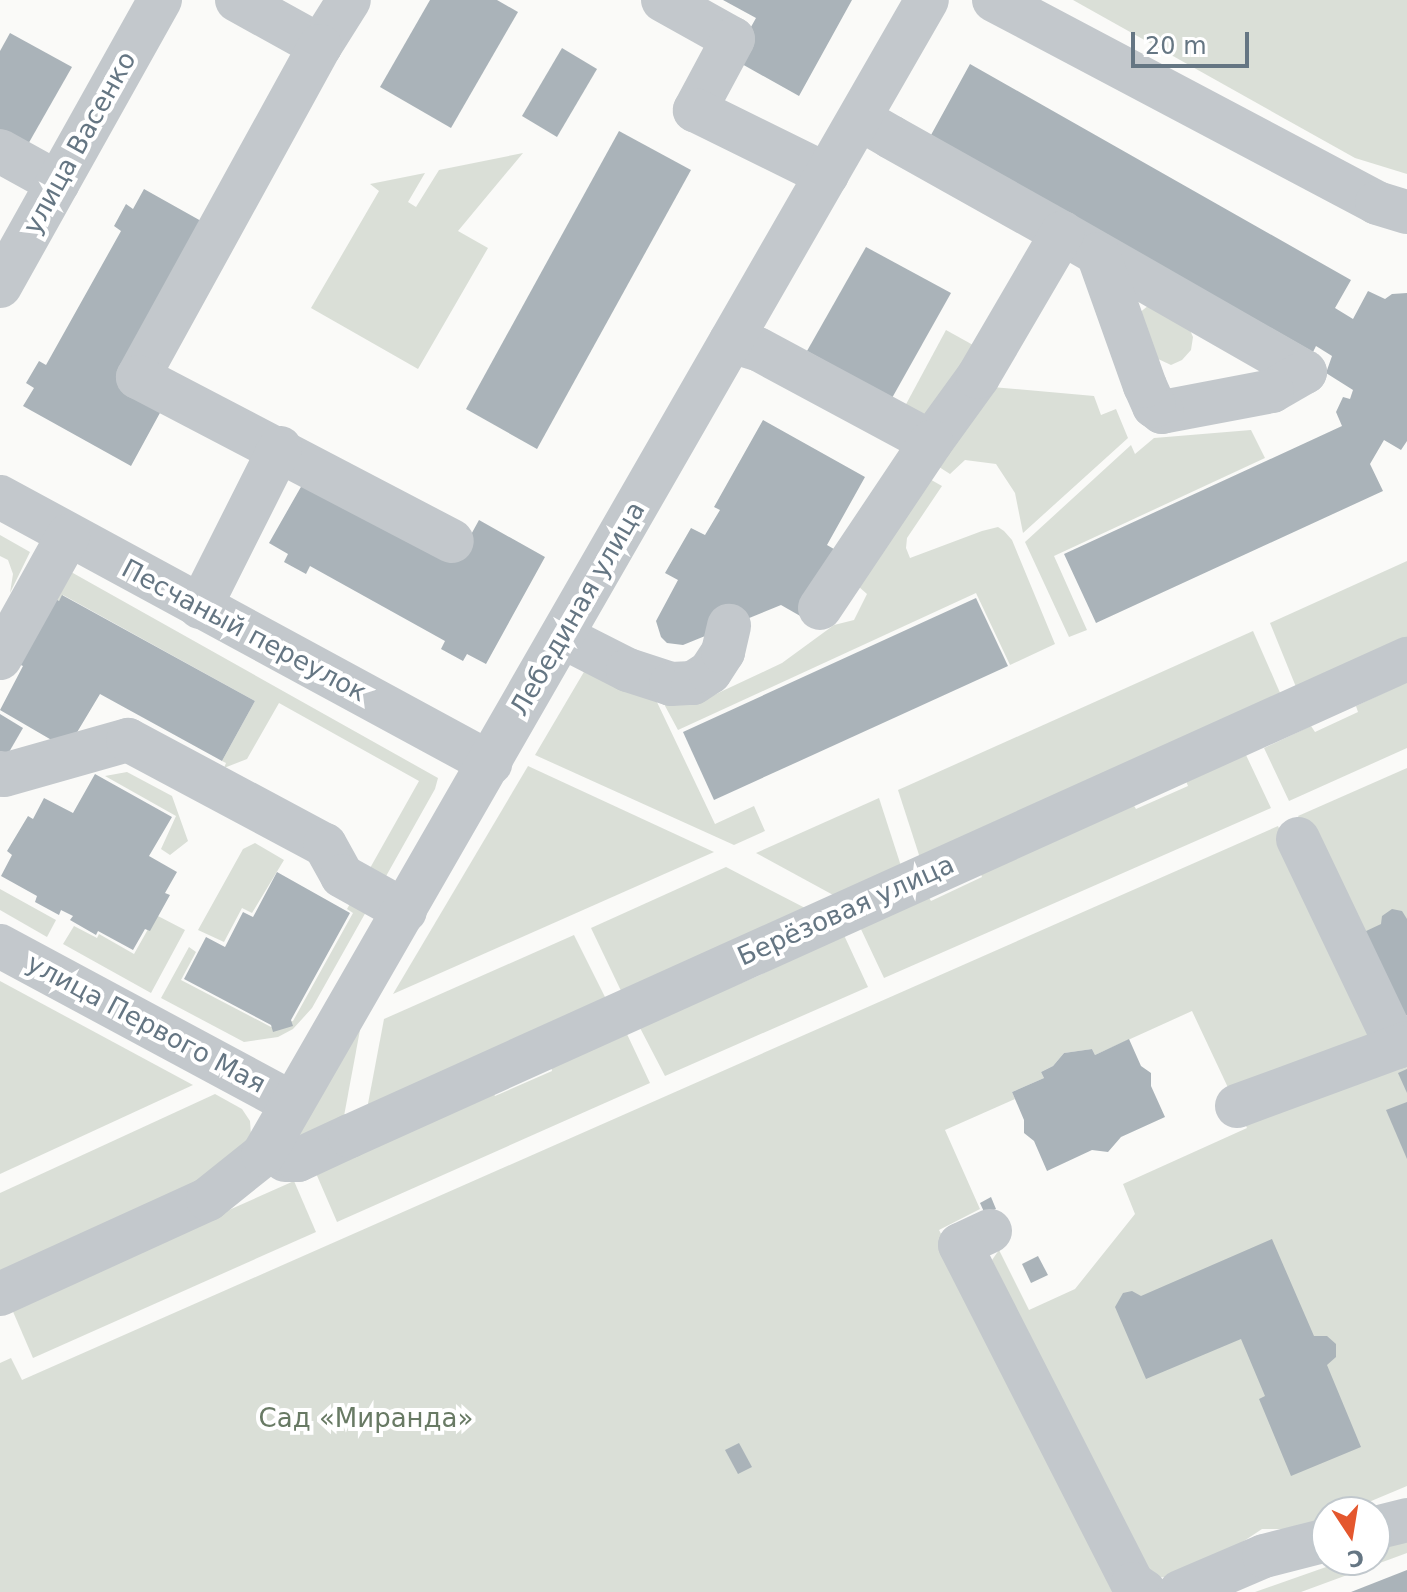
<!DOCTYPE html>
<html>
<head>
<meta charset="utf-8">
<style>
	body { margin:0 }
	#map { position:relative; width:1407px; height:1592px; overflow:hidden; background:#fafaf8; font-family:"DejaVu Sans",sans-serif }
	div>[style] { position:absolute }
	[style*='--x'] { left:calc(var(--x)*1px); top:calc(var(--y)*1px); width:calc(var(--w)*1px); rotate:calc(var(--a)*1deg) }
	.green>* { inset:0; background:#dadfd7 }
	.building>* { inset:0; background:#aab3b9 }
	.minor>* { height:44px; margin:-22px; padding:0 22px; transform-origin:22px; border-radius:22px; background:#c3c8cc }
	span { translate:-50% -50%; white-space:nowrap; text-align:center; line-height:1.15; -webkit-text-stroke:8px #fff; paint-order:stroke }
	.street-label { font-size:26px; color:#657683 }
	.park-label { font-size:26px; color:#687a64 }
	.north { position:absolute; left:1311px; top:1496px; width:80px; height:80px; box-sizing:border-box; background:#fff; border:2px solid #c1c8cd; border-radius:50%; rotate:168deg; font-size:22px; font-weight:700; line-height:32px; text-align:center; color:#657683 }
	.north::after { content:''; display:block; margin:auto; width:28px; height:36px; background:#e4572e; clip-path:polygon(50% 0,100% 100%,50% 72%,0 100%) }
	.scale { position:absolute; left:1131px; top:32px; width:118px; height:36px; box-sizing:border-box; border:4px solid #657683; border-top:0; padding-left:10px; font-size:24px; line-height:28px; white-space:nowrap; color:#657683; -webkit-text-stroke:6px #fff; paint-order:stroke }
</style>
</head>
<body>
<div id="map">
	<div class="green">
		<i style="clip-path:polygon(1073px 0,1407px 0,1407px 174px,1355px 158px)"></i>
		<i style="clip-path:polygon(523px 153px,458px 231px,488px 248px,418px 369px,311px 308px,379px 191px,370px 184px,425px 173px,408px 202px,416px 207px,439px 170px)"></i>
		<i style="clip-path:polygon(1149px 305px,1187px 323px,1193px 337px,1191px 350px,1182px 360px,1171px 365px,1156px 358px,1138px 314px)"></i>
		<i style="clip-path:polygon(946px 330px,973px 345px,934px 418px,904px 408px)"></i>
		<i style="clip-path:polygon(992px 387px,1094px 396px,1101px 415px,1116px 409px,1128px 438px,1023px 533px,1015px 493px,996px 464px,965px 460px,950px 474px,936px 465px)"></i>
		<i style="clip-path:polygon(1251px 430px,1265px 458px,1054px 556px,1087px 630px,1069px 637px,1025px 542px,1131px 445px,1135px 454px,1154px 438px)"></i>
		<i style="clip-path:polygon(926px 477px,942px 486px,907px 538px,906px 548px,910px 558px,982px 531px,998px 527px,1004px 531px,1012px 540px,1055px 644px,1010px 665px,976px 593px,678px 730px,664px 704px,701px 701px,782px 663px,834px 625px,854px 620px,867px 594px,850px 579px)"></i>
		<i style="clip-path:polygon(0 535px,30px 552px,10px 593px,13px 574px,8px 560px,0 556px)"></i>
		<i style="clip-path:polygon(1407px 561px,1407px 638px,1296px 687px,1270px 623px)"></i>
		<i style="clip-path:polygon(64px 568px,438px 778px,435px 789px,312px 1008px,293px 1029px,278px 1037px,244px 1042px,161px 998px,189px 947px,196px 952px,181px 980px,271px 1027px,293px 1021px,353px 913px,347px 909px,419px 781px,279px 703px,247px 759px,224px 768px,226px 763px,222px 761px,255px 701px,63px 595px,59px 601px,49px 595px)"></i>
		<i style="clip-path:polygon(1253px 631px,1281px 695px,920px 858px,898px 790px)"></i>
		<i style="clip-path:polygon(588px 665px,656px 700px,715px 824px,754px 806px,765px 831px,734px 845px,535px 755px)"></i>
		<i style="clip-path:polygon(1407px 682px,1407px 748px,1289px 801px,1264px 748px,1311px 726px,1315px 732px,1358px 712px,1356px 706px)"></i>
		<i style="clip-path:polygon(1246px 755px,1271px 808px,884px 978px,859px 925px,928px 896px,931px 901px,982px 877px,980px 872px,1133px 804px,1136px 809px,1188px 786px,1186px 781px)"></i>
		<i style="clip-path:polygon(528px 766px,714px 852px,393px 994px)"></i>
		<i style="clip-path:polygon(1407px 768px,1407px 1029px,1398px 1021px,1298px 816px)"></i>
		<i style="clip-path:polygon(127px 772px,172px 796px,188px 841px,170px 855px,161px 849px,176px 816px,105px 776px)"></i>
		<i style="clip-path:polygon(879px 798px,901px 866px,835px 896px,756px 853px)"></i>
		<i style="clip-path:polygon(1278px 826px,1382px 1044px,1407px 1057px,1407px 1486px,1345px 1512px,1327px 1512px,1327px 1519px,1305px 1529px,1262px 1529px,1229px 1551px,1165px 1577px,1148px 1579px,992px 1260px,999px 1250px,1029px 1310px,1075px 1289px,1135px 1214px,1123px 1184px,1247px 1128px,1192px 1011px,1095px 1055px,1092px 1049px,1064px 1053px,1053px 1066px,1041px 1072px,1044px 1078px,1012px 1092px,1015px 1099px,945px 1130px,980px 1209px,939px 1230px,1127px 1592px,0 1592px,0 1363px,11px 1358px,22px 1380px)"></i>
		<i style="clip-path:polygon(255px 843px,284px 860px,252px 913px,242px 908px,224px 942px,198px 930px,243px 849px)"></i>
		<i style="clip-path:polygon(726px 867px,809px 910px,623px 995px,591px 928px)"></i>
		<i style="clip-path:polygon(0 889px,56px 920px,47px 937px,0 910px)"></i>
		<i style="clip-path:polygon(156px 915px,185px 930px,151px 993px,63px 944px,74px 926px,97px 938px,99px 934px,134px 954px)"></i>
		<i style="clip-path:polygon(843px 933px,868px 987px,665px 1076px,639px 1026px,758px 976px)"></i>
		<i style="clip-path:polygon(574px 935px,607px 1001px,367px 1109px,384px 1019px)"></i>
		<i style="clip-path:polygon(0 981px,193px 1085px,0 1174px)"></i>
		<i style="clip-path:polygon(360px 1030px,344px 1116px,295px 1139px,354px 1034px)"></i>
		<i style="clip-path:polygon(626px 1032px,650px 1083px,337px 1222px,315px 1171px,493px 1092px,495px 1096px,552px 1071px,551px 1065px)"></i>
		<i style="clip-path:polygon(215px 1094px,242px 1109px,250px 1121px,251px 1135px,232px 1165px,0 1274px,0 1193px)"></i>
		<i style="clip-path:polygon(294px 1181px,316px 1232px,33px 1358px,11px 1307px)"></i>
		<i style="clip-path:polygon(1407px 1538px,1407px 1553px,1301px 1592px,1255px 1592px,1346px 1560px,1375px 1560px,1375px 1550px)"></i>
	</div>
	<div class="building">
		<i style="clip-path:polygon(430px 0,497px 0,518px 12px,451px 128px,380px 87px)"></i>
		<i style="clip-path:polygon(723px 0,852px 0,799px 96px,733px 59px,756px 18px)"></i>
		<i style="clip-path:polygon(10px 33px,72px 67px,27px 146px,0 131px,0 51px)"></i>
		<i style="clip-path:polygon(562px 48px,597px 69px,557px 137px,522px 116px)"></i>
		<i style="clip-path:polygon(970px 64px,1351px 280px,1335px 308px,1353px 319px,1368px 291px,1385px 299px,1392px 294px,1407px 293px,1407px 441px,1401px 450px,1384px 440px,1370px 464px,1383px 491px,1096px 623px,1064px 554px,1342px 426px,1336px 412px,1343px 397px,1350px 399px,1353px 390px,1326px 373px,1332px 356px,1316px 346px,1313px 352px,931px 135px)"></i>
		<i style="clip-path:polygon(619px 131px,691px 170px,537px 449px,466px 409px)"></i>
		<i style="clip-path:polygon(144px 189px,210px 226px,126px 378px,167px 400px,131px 466px,23px 406px,34px 388px,26px 383px,39px 361px,46px 365px,121px 231px,114px 226px,126px 204px,133px 209px)"></i>
		<i style="clip-path:polygon(866px 247px,951px 293px,892px 398px,807px 351px)"></i>
		<i style="clip-path:polygon(763px 420px,865px 477px,827px 545px,839px 552px,802px 617px,781px 605px,683px 645px,667px 643px,661px 637px,656px 621px,678px 580px,665px 573px,691px 528px,705px 535px,720px 510px,714px 507px)"></i>
		<i style="clip-path:polygon(306px 478px,456px 562px,479px 520px,545px 557px,486px 664px,467px 654px,463px 661px,441px 649px,445px 641px,310px 566px,306px 574px,284px 562px,288px 554px,269px 543px)"></i>
		<i style="clip-path:polygon(49px 595px,59px 601px,62px 595px,255px 701px,222px 761px,100px 694px,67px 749px,0 710px,23px 666px,12px 661px)"></i>
		<i style="clip-path:polygon(976px 598px,1008px 666px,714px 800px,683px 732px)"></i>
		<i style="clip-path:polygon(0 714px,23px 728px,5px 759px,0 756px)"></i>
		<i style="clip-path:polygon(95px 774px,172px 817px,149px 856px,177px 872px,165px 893px,170px 895px,150px 931px,145px 929px,133px 950px,98px 931px,96px 935px,70px 920px,73px 916px,61px 910px,59px 915px,35px 902px,37px 896px,1px 876px,12px 855px,7px 851px,28px 816px,33px 819px,44px 798px,73px 813px)"></i>
		<i style="clip-path:polygon(277px 872px,350px 913px,291px 1020px,293px 1026px,273px 1032px,271px 1025px,184px 979px,206px 937px,225px 947px,243px 912px,253px 917px)"></i>
		<i style="clip-path:polygon(1392px 909px,1402px 911px,1407px 919px,1407px 1015px,1403px 1017px,1364px 932px,1381px 924px,1382px 916px)"></i>
		<i style="clip-path:polygon(1129px 1039px,1141px 1066px,1151px 1073px,1151px 1086px,1165px 1117px,1121px 1137px,1108px 1152px,1092px 1150px,1047px 1171px,1034px 1141px,1024px 1133px,1024px 1120px,1012px 1092px,1044px 1078px,1041px 1072px,1053px 1066px,1064px 1053px,1092px 1049px,1095px 1055px)"></i>
		<i style="clip-path:polygon(1407px 1069px,1407px 1093px,1398px 1073px)"></i>
		<i style="clip-path:polygon(1407px 1102px,1407px 1159px,1386px 1110px)"></i>
		<i style="clip-path:polygon(991px 1197px,996px 1209px,985px 1214px,980px 1203px)"></i>
		<i style="clip-path:polygon(1272px 1239px,1314px 1336px,1327px 1336px,1336px 1344px,1336px 1357px,1327px 1365px,1361px 1447px,1291px 1476px,1259px 1399px,1265px 1396px,1241px 1339px,1146px 1379px,1115px 1307px,1123px 1293px,1132px 1291px,1141px 1296px)"></i>
		<i style="clip-path:polygon(1038px 1256px,1048px 1275px,1031px 1283px,1022px 1264px)"></i>
		<i style="clip-path:polygon(739px 1443px,752px 1467px,738px 1474px,725px 1450px)"></i>
		<i style="clip-path:polygon(1407px 1570px,1407px 1592px,1351px 1592px)"></i>
	</div>
	<div class="minor">
		<i style="--x:237;--y:0;--w:95;--a:29"></i>
		<i style="--x:320;--y:46;--w:54;--a:-57.8"></i>
		<i style="--x:663;--y:0;--w:80;--a:29.1"></i>
		<i style="--x:733;--y:39;--w:81;--a:118.2"></i>
		<i style="--x:695;--y:110;--w:147;--a:26.2"></i>
		<i style="--x:994;--y:0;--w:433;--a:27.9"></i>
		<i style="--x:1377;--y:203;--w:31;--a:17"></i>
		<i style="--x:320;--y:46;--w:378;--a:118.8"></i>
		<i style="--x:138;--y:377;--w:354;--a:27.6"></i>
		<i style="--x:860;--y:119;--w:36;--a:30"></i>
		<i style="--x:891;--y:137;--w:196;--a:29.3"></i>
		<i style="--x:1062;--y:233;--w:280;--a:29.8"></i>
		<i style="--x:1305;--y:372;--w:38;--a:150"></i>
		<i style="--x:1272;--y:391;--w:112;--a:169.2"></i>
		<i style="--x:1162;--y:412;--w:10;--a:-143"></i>
		<i style="--x:1154;--y:406;--w:22;--a:-114"></i>
		<i style="--x:1145;--y:386;--w:140;--a:-109.6"></i>
		<i style="--x:0;--y:151;--w:66;--a:28.9"></i>
		<i style="--x:0;--y:286;--w:328;--a:-60.8"></i>
		<i style="--x:731;--y:341;--w:28;--a:17"></i>
		<i style="--x:758;--y:349;--w:196;--a:28.3"></i>
		<i style="--x:931;--y:442;--w:80;--a:-54.1"></i>
		<i style="--x:978;--y:377;--w:167;--a:-59.7"></i>
		<i style="--x:0;--y:497;--w:558;--a:28.5"></i>
		<i style="--x:200;--y:607;--w:178;--a:-63.3"></i>
		<i style="--x:820;--y:608;--w:200;--a:-56.2"></i>
		<i style="--x:563;--y:637;--w:73;--a:26.9"></i>
		<i style="--x:628;--y:670;--w:45;--a:18"></i>
		<i style="--x:671;--y:684;--w:22;--a:-3"></i>
		<i style="--x:693;--y:683;--w:20;--a:-33"></i>
		<i style="--x:710;--y:672;--w:24;--a:-57"></i>
		<i style="--x:723;--y:652;--w:27;--a:-77"></i>
		<i style="--x:0;--y:658;--w:140;--a:-60.9"></i>
		<i style="--x:0;--y:773;--w:4;--a:27"></i>
		<i style="--x:4;--y:775;--w:129;--a:-15.8"></i>
		<i style="--x:128;--y:740;--w:223;--a:28.1"></i>
		<i style="--x:325;--y:845;--w:35;--a:61"></i>
		<i style="--x:342;--y:876;--w:72;--a:29.1"></i>
		<i style="--x:1298;--y:839;--w:230;--a:64.5"></i>
		<i style="--x:1397;--y:1047;--w:11;--a:-22"></i>
		<i style="--x:0;--y:946;--w:332;--a:28.3"></i>
		<i style="--x:1237;--y:1106;--w:171;--a:-20.2"></i>
		<i style="--x:285;--y:1160;--w:13;--a:0"></i>
		<i style="--x:298;--y:1160;--w:57;--a:-24.8"></i>
		<i style="--x:350;--y:1136;--w:1160;--a:-24.29"></i>
		<i style="--x:990;--y:1231;--w:33;--a:155"></i>
		<i style="--x:960;--y:1245;--w:381;--a:63"></i>
		<i style="--x:1133;--y:1584;--w:14;--a:34"></i>
		<i style="--x:0;--y:1294;--w:229;--a:-24.5"></i>
		<i style="--x:208;--y:1199;--w:70;--a:-38.7"></i>
		<i style="--x:263;--y:1155;--w:1332;--a:-60.11"></i>
		<i style="--x:1375;--y:1528;--w:33;--a:-14"></i>
		<i style="--x:1180;--y:1592;--w:91;--a:-23.2"></i>
		<i style="--x:1264;--y:1556;--w:65;--a:-14.3"></i>
	</div>
	<div class="street-label">
		<span style="left:80px;top:143px;rotate:-61deg">улица Васенко</span>
		<span style="left:578px;top:609px;rotate:-60deg">Лебединая улица</span>
		<span style="left:244px;top:631px;rotate:28deg">Песчаный переулок</span>
		<span style="left:846px;top:911px;rotate:-24deg">Берёзовая улица</span>
		<span style="left:146px;top:1024px;rotate:28deg">улица Первого Мая</span>
	</div>
	<div class="park-label">
		<span style="left:366px;top:1419px">Сад «Миранда»</span>
	</div>
	<div class="north">С</div>
	<div class="scale">20 m</div>
</div>
</body>
</html>
